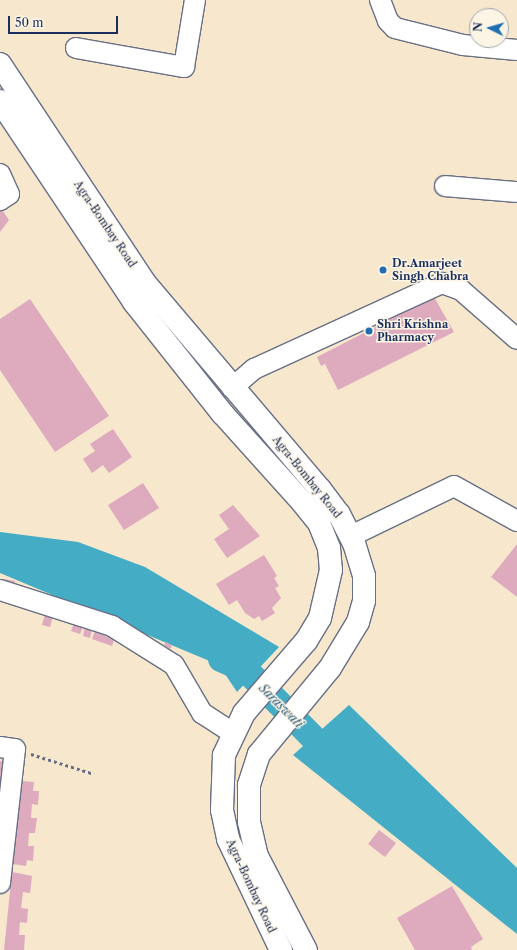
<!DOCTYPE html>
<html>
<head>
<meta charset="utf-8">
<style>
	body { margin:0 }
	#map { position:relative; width:517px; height:950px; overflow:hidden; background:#f6e7cd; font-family:"Libre Caslon Text",serif }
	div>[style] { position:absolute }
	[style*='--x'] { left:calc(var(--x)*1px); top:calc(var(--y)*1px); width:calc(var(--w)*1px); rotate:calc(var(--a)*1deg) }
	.water>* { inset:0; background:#44acc4 }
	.river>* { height:26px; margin:-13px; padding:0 13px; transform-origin:13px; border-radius:13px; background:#44acc4 }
	.building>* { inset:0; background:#ddaabe }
	.path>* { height:2.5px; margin-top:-1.25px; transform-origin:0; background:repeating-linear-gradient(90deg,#686f85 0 3px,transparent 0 6px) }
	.roads { filter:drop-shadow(1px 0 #686f85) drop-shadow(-1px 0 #686f85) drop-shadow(0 1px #686f85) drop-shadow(0 -1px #686f85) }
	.minor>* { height:20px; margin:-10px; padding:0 10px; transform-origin:10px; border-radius:10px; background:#fff }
	.major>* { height:22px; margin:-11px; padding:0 11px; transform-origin:11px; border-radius:11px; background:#fff }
	.dots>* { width:11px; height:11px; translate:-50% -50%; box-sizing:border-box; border:2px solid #fcf5e5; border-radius:50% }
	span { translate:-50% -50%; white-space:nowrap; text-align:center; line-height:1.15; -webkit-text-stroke:3px #fcf5e5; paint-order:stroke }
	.street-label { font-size:11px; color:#1b2f5e }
	.poi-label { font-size:11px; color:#1b2f5e; font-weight:700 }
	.left { translate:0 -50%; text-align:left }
	.water-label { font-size:12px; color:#295b82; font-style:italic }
	.north { position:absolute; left:469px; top:8px; width:40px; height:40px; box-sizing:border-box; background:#fcf5e5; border:1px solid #a2a6af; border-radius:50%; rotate:275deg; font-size:11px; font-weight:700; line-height:16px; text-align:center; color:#1b2f5e }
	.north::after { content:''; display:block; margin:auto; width:14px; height:18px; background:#1f6fb2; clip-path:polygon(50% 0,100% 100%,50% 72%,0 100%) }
	.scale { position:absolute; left:8px; top:16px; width:110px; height:18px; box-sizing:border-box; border:2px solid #1b2f5e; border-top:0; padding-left:5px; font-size:12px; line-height:14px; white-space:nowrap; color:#1b2f5e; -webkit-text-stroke:3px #fcf5e5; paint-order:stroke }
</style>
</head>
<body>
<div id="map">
	<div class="water">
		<i style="clip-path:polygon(0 532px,78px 542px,145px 567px,279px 647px,237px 692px,219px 665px,0 573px)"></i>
		<i style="clip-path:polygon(349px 705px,517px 868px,517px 934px,293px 755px)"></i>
	</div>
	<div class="river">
		<i style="--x:221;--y:659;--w:27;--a:24"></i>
		<i style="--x:246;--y:670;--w:129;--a:45.3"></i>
	</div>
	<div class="building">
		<i style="clip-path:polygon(0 207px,9px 220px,0 232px)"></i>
		<i style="clip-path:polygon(434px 297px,454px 332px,338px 390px,325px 364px,321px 366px,317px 357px)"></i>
		<i style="clip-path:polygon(30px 299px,109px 416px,55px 452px,0 370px,0 319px)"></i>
		<i style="clip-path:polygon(113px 429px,132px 457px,109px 473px,103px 465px,92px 473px,83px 459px,95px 451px,90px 444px)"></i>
		<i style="clip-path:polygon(143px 483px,159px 508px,124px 530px,108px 505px)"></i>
		<i style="clip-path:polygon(233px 505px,260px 536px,227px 558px,214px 539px,229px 529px,219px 515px)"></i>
		<i style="clip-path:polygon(517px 544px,517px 597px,491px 577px)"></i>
		<i style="clip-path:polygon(264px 555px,277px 576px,274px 578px,279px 586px,275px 588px,281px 598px,272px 608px,275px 613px,262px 621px,259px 616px,254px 619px,245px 613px,237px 600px,229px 605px,216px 584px)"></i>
		<i style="clip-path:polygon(4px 579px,15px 581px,14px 587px,3px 585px)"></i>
		<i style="clip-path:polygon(45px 614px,53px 616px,50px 627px,42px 625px)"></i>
		<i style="clip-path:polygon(74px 623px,83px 626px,80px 634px,71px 631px)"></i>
		<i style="clip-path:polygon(85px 627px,92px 629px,90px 638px,83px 636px)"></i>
		<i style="clip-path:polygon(95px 631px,114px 640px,112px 646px,92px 639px)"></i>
		<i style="clip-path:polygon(166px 642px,172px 646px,170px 649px,164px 645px)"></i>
		<i style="clip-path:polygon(0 761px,4px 762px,0 793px)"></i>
		<i style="clip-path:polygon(21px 781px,34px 782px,33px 791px,39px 791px,38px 805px,32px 804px,31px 818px,37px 818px,35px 833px,29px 833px,28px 846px,34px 846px,33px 861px,27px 860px,26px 866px,13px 864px)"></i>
		<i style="clip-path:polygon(379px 830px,396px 843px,385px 857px,368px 844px)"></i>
		<i style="clip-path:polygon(12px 872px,32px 876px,30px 893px,23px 892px,21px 908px,28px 909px,27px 923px,20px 922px,19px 935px,25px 935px,24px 950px,4px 950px)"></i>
		<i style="clip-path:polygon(452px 886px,483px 939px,471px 947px,472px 950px,415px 950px,397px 918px)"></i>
	</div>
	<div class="path">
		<i style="--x:31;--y:754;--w:66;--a:17.6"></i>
	</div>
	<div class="roads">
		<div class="minor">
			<i style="--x:380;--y:0;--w:22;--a:69"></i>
			<i style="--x:388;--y:21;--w:10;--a:45"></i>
			<i style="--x:395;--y:28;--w:70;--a:14"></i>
			<i style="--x:463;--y:45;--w:54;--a:5.3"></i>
			<i style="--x:76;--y:48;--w:110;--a:10"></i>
			<i style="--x:184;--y:67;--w:68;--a:-80.7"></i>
			<i style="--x:0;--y:174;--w:22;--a:66"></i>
			<i style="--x:9;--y:194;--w:11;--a:146"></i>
			<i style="--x:445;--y:186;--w:72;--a:4.8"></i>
			<i style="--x:232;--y:388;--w:29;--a:-41"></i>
			<i style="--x:254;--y:369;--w:207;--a:-24.6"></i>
			<i style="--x:442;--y:283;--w:20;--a:20"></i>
			<i style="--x:461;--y:290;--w:74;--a:41.2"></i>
			<i style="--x:351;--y:536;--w:114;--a:-25.9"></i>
			<i style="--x:454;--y:486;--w:72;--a:29.1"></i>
			<i style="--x:0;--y:590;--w:118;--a:17.8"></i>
			<i style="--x:112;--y:626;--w:73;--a:32.2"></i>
			<i style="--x:174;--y:665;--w:56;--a:59.7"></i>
			<i style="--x:202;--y:713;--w:37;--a:33"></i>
			<i style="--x:0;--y:747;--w:15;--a:8"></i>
			<i style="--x:15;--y:749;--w:135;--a:96.4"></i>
		</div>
		<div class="major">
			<i style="--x:0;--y:64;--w:263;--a:56.5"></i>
			<i style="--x:145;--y:283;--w:270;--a:49.7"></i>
			<i style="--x:320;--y:489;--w:31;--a:53"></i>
			<i style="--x:339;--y:514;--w:33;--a:63"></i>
			<i style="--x:354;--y:543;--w:34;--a:73"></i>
			<i style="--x:364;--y:576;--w:25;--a:90"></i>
			<i style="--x:364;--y:601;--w:22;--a:106"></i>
			<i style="--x:358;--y:622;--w:54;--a:121.3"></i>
			<i style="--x:330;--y:668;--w:112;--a:129.5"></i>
			<i style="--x:259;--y:754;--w:33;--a:108"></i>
			<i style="--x:249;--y:785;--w:37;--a:90"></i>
			<i style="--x:249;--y:822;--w:35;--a:77"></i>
			<i style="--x:257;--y:856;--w:106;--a:62.5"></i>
			<i style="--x:0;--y:101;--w:242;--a:56.3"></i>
			<i style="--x:134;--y:302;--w:142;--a:51.6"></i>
			<i style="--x:222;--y:413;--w:121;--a:48"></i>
			<i style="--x:303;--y:503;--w:26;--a:51"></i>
			<i style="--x:319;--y:523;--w:27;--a:68"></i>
			<i style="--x:329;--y:548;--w:22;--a:85"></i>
			<i style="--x:331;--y:570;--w:49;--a:102.9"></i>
			<i style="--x:320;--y:618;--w:27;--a:121"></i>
			<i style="--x:306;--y:641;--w:95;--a:130.7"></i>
			<i style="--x:244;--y:713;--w:47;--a:115.5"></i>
			<i style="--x:224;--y:755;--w:55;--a:92.1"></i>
			<i style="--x:222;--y:810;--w:30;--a:78"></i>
			<i style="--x:228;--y:839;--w:123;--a:64.5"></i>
		</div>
	</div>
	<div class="dots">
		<i style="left:383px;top:270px;background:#1f6fb2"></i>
		<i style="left:369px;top:331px;background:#1f6fb2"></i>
	</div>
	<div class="street-label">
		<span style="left:105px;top:224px;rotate:56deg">Agra-Bombay Road</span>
		<span style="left:307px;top:477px;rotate:51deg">Agra-Bombay Road</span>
		<span style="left:251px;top:886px;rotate:65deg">Agra-Bombay Road</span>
	</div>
	<div class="poi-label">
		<span class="left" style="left:392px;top:270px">Dr.Amarjeet<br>Singh Chabra</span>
		<span class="left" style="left:377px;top:331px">Shri Krishna<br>Pharmacy</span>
	</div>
	<div class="water-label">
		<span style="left:281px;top:706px;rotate:45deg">Saraswati</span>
	</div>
	<div class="north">N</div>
	<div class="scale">50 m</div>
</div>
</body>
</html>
